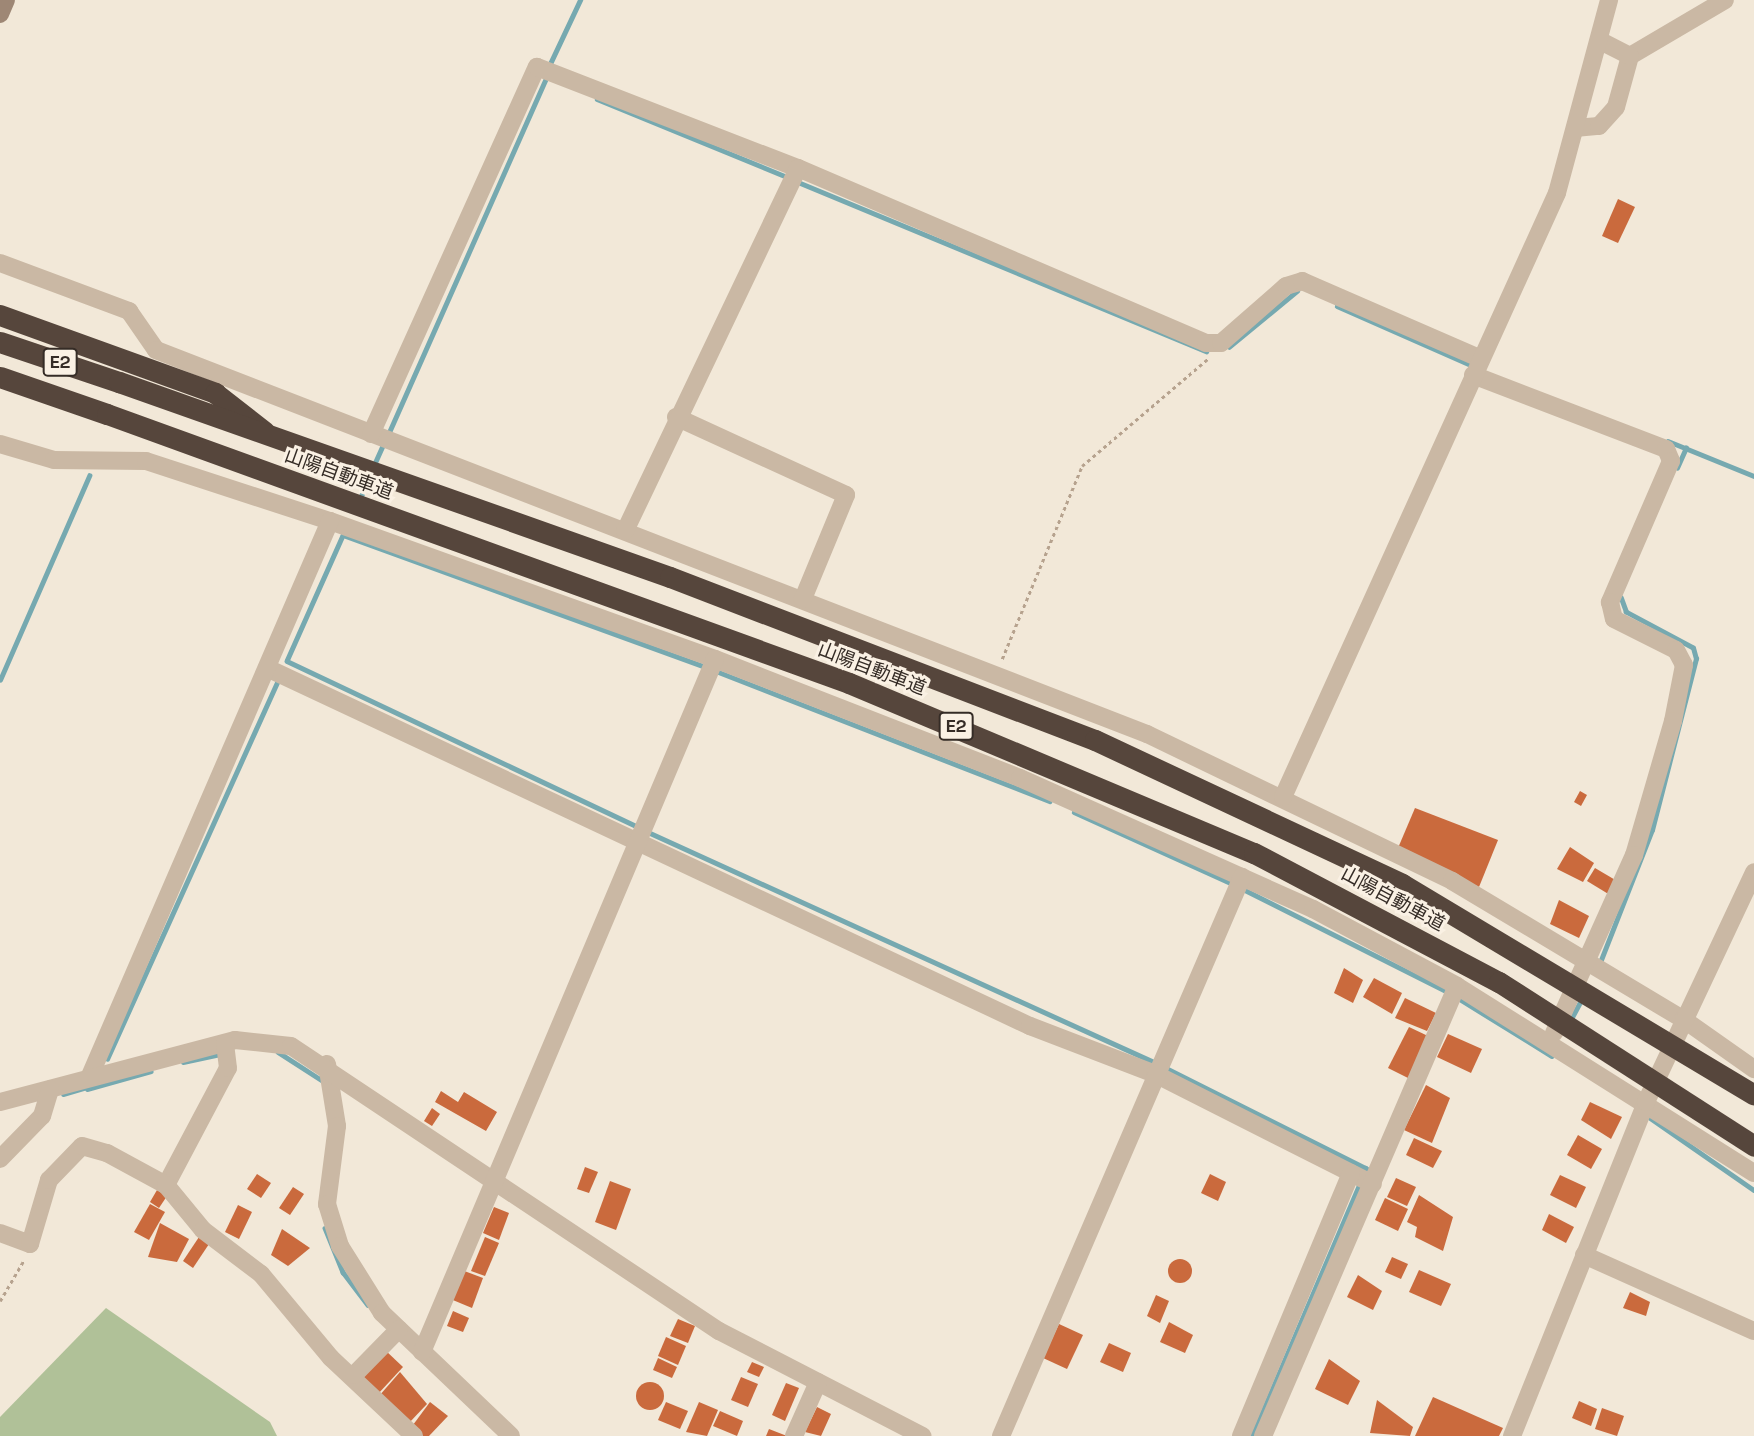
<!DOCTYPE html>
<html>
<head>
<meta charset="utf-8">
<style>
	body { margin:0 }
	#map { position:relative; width:1754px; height:1436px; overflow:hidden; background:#f2e8d8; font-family:"Space Grotesk","Noto Sans JP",sans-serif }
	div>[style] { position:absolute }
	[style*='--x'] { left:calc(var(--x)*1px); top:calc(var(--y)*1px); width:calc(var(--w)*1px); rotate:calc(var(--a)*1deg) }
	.green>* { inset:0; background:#b0c198 }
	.stream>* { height:4.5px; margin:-2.25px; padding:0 2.25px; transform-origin:2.25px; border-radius:2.25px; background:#76a9b0 }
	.building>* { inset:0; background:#ca6a3d }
	.round { border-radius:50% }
	.path>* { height:2.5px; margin-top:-1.25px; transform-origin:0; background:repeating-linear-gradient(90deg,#b6a28e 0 3.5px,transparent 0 7px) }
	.street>* { height:18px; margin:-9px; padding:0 9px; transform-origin:9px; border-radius:9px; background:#cab8a4 }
	.secondary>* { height:18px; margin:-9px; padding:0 9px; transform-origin:9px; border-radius:9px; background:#9e8775 }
	.highway>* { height:21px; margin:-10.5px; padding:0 10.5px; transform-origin:10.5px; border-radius:10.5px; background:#56463c }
	.highway-bridge>* { height:21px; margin:-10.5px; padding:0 10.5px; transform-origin:10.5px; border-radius:10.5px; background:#56463c }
	span { translate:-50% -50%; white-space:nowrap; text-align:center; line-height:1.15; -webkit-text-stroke:6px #faf1e4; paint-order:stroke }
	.shield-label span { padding:2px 5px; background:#faf1e4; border:2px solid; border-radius:5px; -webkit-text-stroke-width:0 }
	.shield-label { font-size:18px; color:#352c26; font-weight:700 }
	.street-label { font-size:19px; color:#352c26 }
</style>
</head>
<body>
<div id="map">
	<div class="green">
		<i style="clip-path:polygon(106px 1308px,270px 1422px,277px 1436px,0 1436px,0 1417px)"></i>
	</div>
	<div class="stream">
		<i style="--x:549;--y:66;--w:73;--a:-64.8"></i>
		<i style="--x:597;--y:99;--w:209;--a:22.3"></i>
		<i style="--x:798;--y:182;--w:442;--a:22.5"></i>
		<i style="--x:1337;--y:306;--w:149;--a:23.8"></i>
		<i style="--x:1229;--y:347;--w:88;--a:-39.5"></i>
		<i style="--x:387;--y:437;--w:397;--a:-66.1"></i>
		<i style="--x:1668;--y:441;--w:93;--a:22.1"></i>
		<i style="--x:374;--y:465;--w:22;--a:-66"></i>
		<i style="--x:1677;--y:468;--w:22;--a:-66"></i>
		<i style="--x:359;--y:501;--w:26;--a:-67"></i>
		<i style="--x:345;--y:531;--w:142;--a:114"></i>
		<i style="--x:287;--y:661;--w:391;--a:25.3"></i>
		<i style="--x:343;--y:535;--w:388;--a:20"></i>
		<i style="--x:716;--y:671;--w:358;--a:21.3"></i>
		<i style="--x:0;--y:680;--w:223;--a:-66.4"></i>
		<i style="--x:1074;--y:812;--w:177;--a:24.4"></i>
		<i style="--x:648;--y:832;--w:558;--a:24.45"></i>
		<i style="--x:1243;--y:889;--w:229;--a:26.7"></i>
		<i style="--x:1599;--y:965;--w:145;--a:-68.6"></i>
		<i style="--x:1652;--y:830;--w:177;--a:-75.6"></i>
		<i style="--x:1696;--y:659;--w:11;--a:-105"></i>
		<i style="--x:1693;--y:648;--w:76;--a:-151.8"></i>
		<i style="--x:1626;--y:612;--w:15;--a:-110"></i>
		<i style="--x:1458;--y:998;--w:110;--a:31.7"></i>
		<i style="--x:1570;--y:1021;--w:26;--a:-62"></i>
		<i style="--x:278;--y:1052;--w:54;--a:32.8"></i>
		<i style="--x:107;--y:1059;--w:418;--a:-65.7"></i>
		<i style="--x:183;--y:1062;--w:40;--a:-12"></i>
		<i style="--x:1164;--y:1067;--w:226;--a:26.6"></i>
		<i style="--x:1366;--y:1168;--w:7;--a:117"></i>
		<i style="--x:87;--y:1089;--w:66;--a:-15.7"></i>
		<i style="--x:63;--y:1094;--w:25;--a:-16"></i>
		<i style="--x:1646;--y:1115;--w:131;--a:34.8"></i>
		<i style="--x:325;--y:1228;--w:48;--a:67.8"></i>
		<i style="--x:343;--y:1272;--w:41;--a:52.9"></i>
		<i style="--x:1252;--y:1436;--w:275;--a:-66.9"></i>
	</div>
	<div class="building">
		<i style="clip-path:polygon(1618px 199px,1635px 207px,1618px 243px,1602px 236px)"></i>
		<i style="clip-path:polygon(1580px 791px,1587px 795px,1581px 806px,1574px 802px)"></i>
		<i style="clip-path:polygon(1415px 808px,1498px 840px,1479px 887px,1398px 848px)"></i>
		<i style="clip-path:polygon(1570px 847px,1594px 863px,1583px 882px,1557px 869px)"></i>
		<i style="clip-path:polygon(1595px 868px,1617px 881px,1610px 895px,1587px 881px)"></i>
		<i style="clip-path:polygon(1559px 900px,1589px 916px,1579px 938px,1550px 924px)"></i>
		<i style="clip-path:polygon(1344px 968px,1363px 980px,1353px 1003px,1334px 993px)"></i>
		<i style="clip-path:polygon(1374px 978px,1402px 993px,1392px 1014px,1363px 997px)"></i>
		<i style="clip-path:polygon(1405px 998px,1436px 1013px,1427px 1031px,1395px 1018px)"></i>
		<i style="clip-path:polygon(1409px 1027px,1428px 1036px,1408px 1078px,1388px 1068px)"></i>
		<i style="clip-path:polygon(1448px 1034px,1482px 1049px,1471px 1073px,1437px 1057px)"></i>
		<i style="clip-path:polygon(1426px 1085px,1450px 1098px,1432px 1143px,1404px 1130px)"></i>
		<i style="clip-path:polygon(441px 1091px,458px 1102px,464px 1092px,497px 1112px,486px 1131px,435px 1102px)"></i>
		<i style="clip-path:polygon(1590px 1102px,1622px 1117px,1611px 1139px,1581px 1120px)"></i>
		<i style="clip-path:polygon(432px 1108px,440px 1114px,432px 1126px,424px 1121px)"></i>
		<i style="clip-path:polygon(1578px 1135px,1602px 1149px,1591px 1169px,1567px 1155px)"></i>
		<i style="clip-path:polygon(1414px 1138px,1442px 1151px,1433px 1168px,1406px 1155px)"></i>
		<i style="clip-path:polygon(585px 1167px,598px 1172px,589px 1193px,577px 1189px)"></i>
		<i style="clip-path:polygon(257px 1174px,271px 1183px,261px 1198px,247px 1189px)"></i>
		<i style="clip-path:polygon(1210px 1174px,1226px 1182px,1218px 1201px,1201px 1193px)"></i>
		<i style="clip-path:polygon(1560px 1175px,1586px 1187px,1576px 1208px,1550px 1195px)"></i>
		<i style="clip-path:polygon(1396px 1178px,1416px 1187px,1407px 1206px,1387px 1197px)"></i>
		<i style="clip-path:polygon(610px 1181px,631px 1189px,616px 1230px,595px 1222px)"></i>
		<i style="clip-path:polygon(293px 1187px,304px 1194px,290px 1215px,279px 1208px)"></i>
		<i style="clip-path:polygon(157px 1190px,167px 1196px,159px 1208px,150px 1202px)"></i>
		<i style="clip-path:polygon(1419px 1195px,1453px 1217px,1443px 1251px,1415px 1237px,1417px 1227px,1407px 1222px)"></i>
		<i style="clip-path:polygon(1385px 1198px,1408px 1209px,1398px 1231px,1375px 1220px)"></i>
		<i style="clip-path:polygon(150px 1204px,165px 1212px,149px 1240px,134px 1232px)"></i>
		<i style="clip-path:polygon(238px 1205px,252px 1212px,239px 1239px,225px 1232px)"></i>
		<i style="clip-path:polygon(494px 1207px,509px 1213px,499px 1240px,483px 1233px)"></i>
		<i style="clip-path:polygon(1549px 1214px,1574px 1227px,1566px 1243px,1542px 1230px)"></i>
		<i style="clip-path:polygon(160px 1223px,189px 1239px,177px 1262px,148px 1257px)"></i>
		<i style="clip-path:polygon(282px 1229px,310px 1248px,288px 1266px,271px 1255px)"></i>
		<i style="clip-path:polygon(201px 1234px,211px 1241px,193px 1268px,183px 1261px)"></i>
		<i style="clip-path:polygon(485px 1237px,499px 1243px,485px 1276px,471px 1271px)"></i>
		<i style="clip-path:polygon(1392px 1257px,1408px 1264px,1401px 1279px,1385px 1272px)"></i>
		<i class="round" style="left:1168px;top:1259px;width:24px;height:24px"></i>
		<i style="clip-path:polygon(459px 1269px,483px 1278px,472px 1308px,448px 1298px)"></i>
		<i style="clip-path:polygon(1419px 1270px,1451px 1284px,1441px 1306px,1409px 1292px)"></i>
		<i style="clip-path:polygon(1358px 1275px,1382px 1291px,1373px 1310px,1347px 1297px)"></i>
		<i style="clip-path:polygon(1630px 1292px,1650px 1302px,1646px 1316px,1623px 1308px)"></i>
		<i style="clip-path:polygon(1156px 1295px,1169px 1301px,1160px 1323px,1147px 1316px)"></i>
		<i style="clip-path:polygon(453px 1311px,469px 1318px,463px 1332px,447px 1326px)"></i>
		<i style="clip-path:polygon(678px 1319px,695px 1326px,688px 1343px,670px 1336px)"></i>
		<i style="clip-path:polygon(1169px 1322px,1193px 1335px,1185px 1353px,1160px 1342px)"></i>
		<i style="clip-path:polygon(1059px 1324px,1083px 1335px,1067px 1369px,1043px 1358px)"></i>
		<i style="clip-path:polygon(666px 1337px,686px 1346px,678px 1365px,658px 1356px)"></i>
		<i style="clip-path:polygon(1109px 1343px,1131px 1353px,1123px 1372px,1100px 1362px)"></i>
		<i style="clip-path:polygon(385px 1350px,403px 1367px,378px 1394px,359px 1377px)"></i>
		<i style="clip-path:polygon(658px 1358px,677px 1367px,672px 1378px,653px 1370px)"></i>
		<i style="clip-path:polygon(1329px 1359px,1360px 1381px,1348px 1405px,1315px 1389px)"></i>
		<i style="clip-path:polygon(752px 1362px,764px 1367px,759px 1377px,747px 1372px)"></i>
		<i style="clip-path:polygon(400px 1372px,427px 1404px,409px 1423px,379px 1396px)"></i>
		<i style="clip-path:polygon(741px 1377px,758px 1384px,748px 1407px,731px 1400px)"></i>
		<i class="round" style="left:636px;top:1382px;width:28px;height:28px"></i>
		<i style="clip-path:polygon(786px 1383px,799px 1388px,785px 1421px,772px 1415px)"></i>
		<i style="clip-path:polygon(1433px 1397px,1503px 1428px,1499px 1436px,1415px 1436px)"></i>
		<i style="clip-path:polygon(1377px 1400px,1413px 1427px,1410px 1436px,1370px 1433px)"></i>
		<i style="clip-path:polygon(1579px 1401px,1597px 1409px,1591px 1426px,1572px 1418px)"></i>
		<i style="clip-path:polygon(430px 1402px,448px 1416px,429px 1436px,420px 1436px,410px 1429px)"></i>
		<i style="clip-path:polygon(666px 1402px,688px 1411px,680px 1429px,658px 1420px)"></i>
		<i style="clip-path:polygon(699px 1402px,718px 1410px,707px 1436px,686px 1432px)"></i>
		<i style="clip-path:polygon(817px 1407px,831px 1414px,821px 1436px,805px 1432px)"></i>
		<i style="clip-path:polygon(1602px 1408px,1624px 1416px,1617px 1436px,1595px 1429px)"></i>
		<i style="clip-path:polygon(720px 1411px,743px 1421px,737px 1436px,713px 1426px)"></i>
		<i style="clip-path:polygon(769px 1429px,787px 1436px,766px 1436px)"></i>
	</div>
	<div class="path">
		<i style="--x:1002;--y:659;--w:209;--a:-67.5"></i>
		<i style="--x:1082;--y:466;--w:167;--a:-40.4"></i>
		<i style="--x:0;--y:1301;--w:48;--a:-59.7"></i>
	</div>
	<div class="street">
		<i style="--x:1630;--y:56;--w:110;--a:-30.5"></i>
		<i style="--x:1575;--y:128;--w:24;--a:-5"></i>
		<i style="--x:1599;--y:126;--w:25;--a:-48"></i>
		<i style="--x:1616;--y:107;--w:53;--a:-74.6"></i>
		<i style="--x:1630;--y:56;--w:35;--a:-153"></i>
		<i style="--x:0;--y:263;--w:138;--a:20.4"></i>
		<i style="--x:129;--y:311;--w:47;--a:55.3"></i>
		<i style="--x:156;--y:350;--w:1063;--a:21.18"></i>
		<i style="--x:1147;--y:734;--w:339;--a:25.7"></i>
		<i style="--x:1452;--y:881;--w:269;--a:30.9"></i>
		<i style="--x:1683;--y:1019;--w:87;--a:35.2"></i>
		<i style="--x:1473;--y:375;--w:207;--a:21"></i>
		<i style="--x:1666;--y:449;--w:13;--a:67"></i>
		<i style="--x:1671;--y:461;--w:154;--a:113.4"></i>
		<i style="--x:1610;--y:602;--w:17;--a:77"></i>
		<i style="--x:1614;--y:619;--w:69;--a:26.6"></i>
		<i style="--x:1676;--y:650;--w:17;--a:62"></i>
		<i style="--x:1684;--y:665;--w:57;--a:101.1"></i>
		<i style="--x:1673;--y:721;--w:140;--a:106.2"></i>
		<i style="--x:1634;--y:855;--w:195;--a:114.2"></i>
		<i style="--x:676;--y:417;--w:187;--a:24.6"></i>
		<i style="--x:846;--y:495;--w:113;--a:112.5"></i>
		<i style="--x:371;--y:434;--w:403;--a:-65.7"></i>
		<i style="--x:537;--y:67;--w:280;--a:21.2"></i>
		<i style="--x:798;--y:168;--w:444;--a:23.2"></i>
		<i style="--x:1206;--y:343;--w:15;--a:0"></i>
		<i style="--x:1221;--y:343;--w:86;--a:-41.2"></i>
		<i style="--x:1286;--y:286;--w:17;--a:-17"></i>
		<i style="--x:1302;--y:281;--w:195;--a:23.5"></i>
		<i style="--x:0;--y:444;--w:56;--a:16.5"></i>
		<i style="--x:54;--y:460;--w:92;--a:0.6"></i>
		<i style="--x:146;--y:461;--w:194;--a:18.1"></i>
		<i style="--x:330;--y:521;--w:409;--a:19.7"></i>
		<i style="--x:715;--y:659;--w:327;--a:21.3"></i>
		<i style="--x:1020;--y:778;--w:321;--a:24.1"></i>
		<i style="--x:1313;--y:909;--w:163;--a:28.1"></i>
		<i style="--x:1457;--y:986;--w:351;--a:32.2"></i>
		<i style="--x:625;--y:531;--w:402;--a:-64.5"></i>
		<i style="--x:267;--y:668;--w:843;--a:25.14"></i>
		<i style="--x:1030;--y:1026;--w:134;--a:21"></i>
		<i style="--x:1155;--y:1074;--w:244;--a:26.8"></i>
		<i style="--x:1283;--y:797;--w:663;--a:-65.6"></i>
		<i style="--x:1557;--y:193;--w:200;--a:-74.9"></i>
		<i style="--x:327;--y:1064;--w:63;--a:80.8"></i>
		<i style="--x:337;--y:1126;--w:79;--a:97.3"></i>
		<i style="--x:327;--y:1204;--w:44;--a:72.8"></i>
		<i style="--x:340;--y:1246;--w:79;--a:57.9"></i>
		<i style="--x:382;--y:1313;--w:178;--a:43.6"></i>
		<i style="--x:89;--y:1078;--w:607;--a:-66.6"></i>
		<i style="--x:0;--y:1102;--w:243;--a:-14.8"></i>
		<i style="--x:235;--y:1040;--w:56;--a:6.1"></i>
		<i style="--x:291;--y:1046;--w:514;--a:33.66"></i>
		<i style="--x:719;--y:1331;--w:229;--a:27.3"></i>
		<i style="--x:0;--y:1159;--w:60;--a:-45.7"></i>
		<i style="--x:42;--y:1116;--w:28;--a:-73"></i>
		<i style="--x:166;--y:1185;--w:132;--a:-62.1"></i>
		<i style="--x:228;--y:1068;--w:25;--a:-97"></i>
		<i style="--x:0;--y:1233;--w:32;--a:20"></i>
		<i style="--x:30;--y:1244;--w:67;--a:-73.5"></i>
		<i style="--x:49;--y:1180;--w:47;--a:-45.9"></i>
		<i style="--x:82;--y:1146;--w:26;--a:16"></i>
		<i style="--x:107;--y:1153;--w:67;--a:28.5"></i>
		<i style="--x:166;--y:1185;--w:58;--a:50.6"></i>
		<i style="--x:203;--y:1230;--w:73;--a:37.2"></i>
		<i style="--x:261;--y:1274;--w:109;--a:50.2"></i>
		<i style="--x:331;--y:1358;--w:114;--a:43.2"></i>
		<i style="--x:1584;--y:1255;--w:186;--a:24.1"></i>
		<i style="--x:422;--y:1352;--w:752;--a:-67.08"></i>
		<i style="--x:354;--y:1375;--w:64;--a:-45.6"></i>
		<i style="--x:794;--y:1436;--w:59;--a:-66"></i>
		<i style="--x:1001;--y:1436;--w:609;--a:-66.68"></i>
		<i style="--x:1241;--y:1436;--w:285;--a:-67.3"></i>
		<i style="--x:1263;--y:1436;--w:490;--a:-66.7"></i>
		<i style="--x:1512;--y:1436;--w:360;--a:-68.1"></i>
		<i style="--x:1646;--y:1102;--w:254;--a:-64.8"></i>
	</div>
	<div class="secondary">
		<i style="--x:0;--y:14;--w:15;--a:-67"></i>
	</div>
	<div class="highway">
		<i style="--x:0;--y:315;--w:229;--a:19.9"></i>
		<i style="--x:215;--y:393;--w:63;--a:38"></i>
		<i style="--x:0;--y:342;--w:126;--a:18.6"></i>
		<i style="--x:0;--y:377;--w:113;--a:19.1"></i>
	</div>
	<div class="highway-bridge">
		<i style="--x:119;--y:382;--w:584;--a:19.49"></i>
		<i style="--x:670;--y:577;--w:455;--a:21"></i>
		<i style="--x:1095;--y:740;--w:339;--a:25.1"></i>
		<i style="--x:1402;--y:884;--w:410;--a:30.9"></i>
		<i style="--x:107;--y:414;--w:789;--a:19.93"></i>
		<i style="--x:849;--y:683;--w:439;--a:22.8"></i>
		<i style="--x:1254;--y:853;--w:277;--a:27.8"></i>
		<i style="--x:1499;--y:982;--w:303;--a:32.7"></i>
	</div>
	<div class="shield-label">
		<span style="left:60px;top:362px">E2</span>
		<span style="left:956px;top:726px">E2</span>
	</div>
	<div class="street-label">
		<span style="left:339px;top:474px;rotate:20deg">山陽自動車道</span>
		<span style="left:872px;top:669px;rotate:21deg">山陽自動車道</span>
		<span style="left:1393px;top:899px;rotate:28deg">山陽自動車道</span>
	</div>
</div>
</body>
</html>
